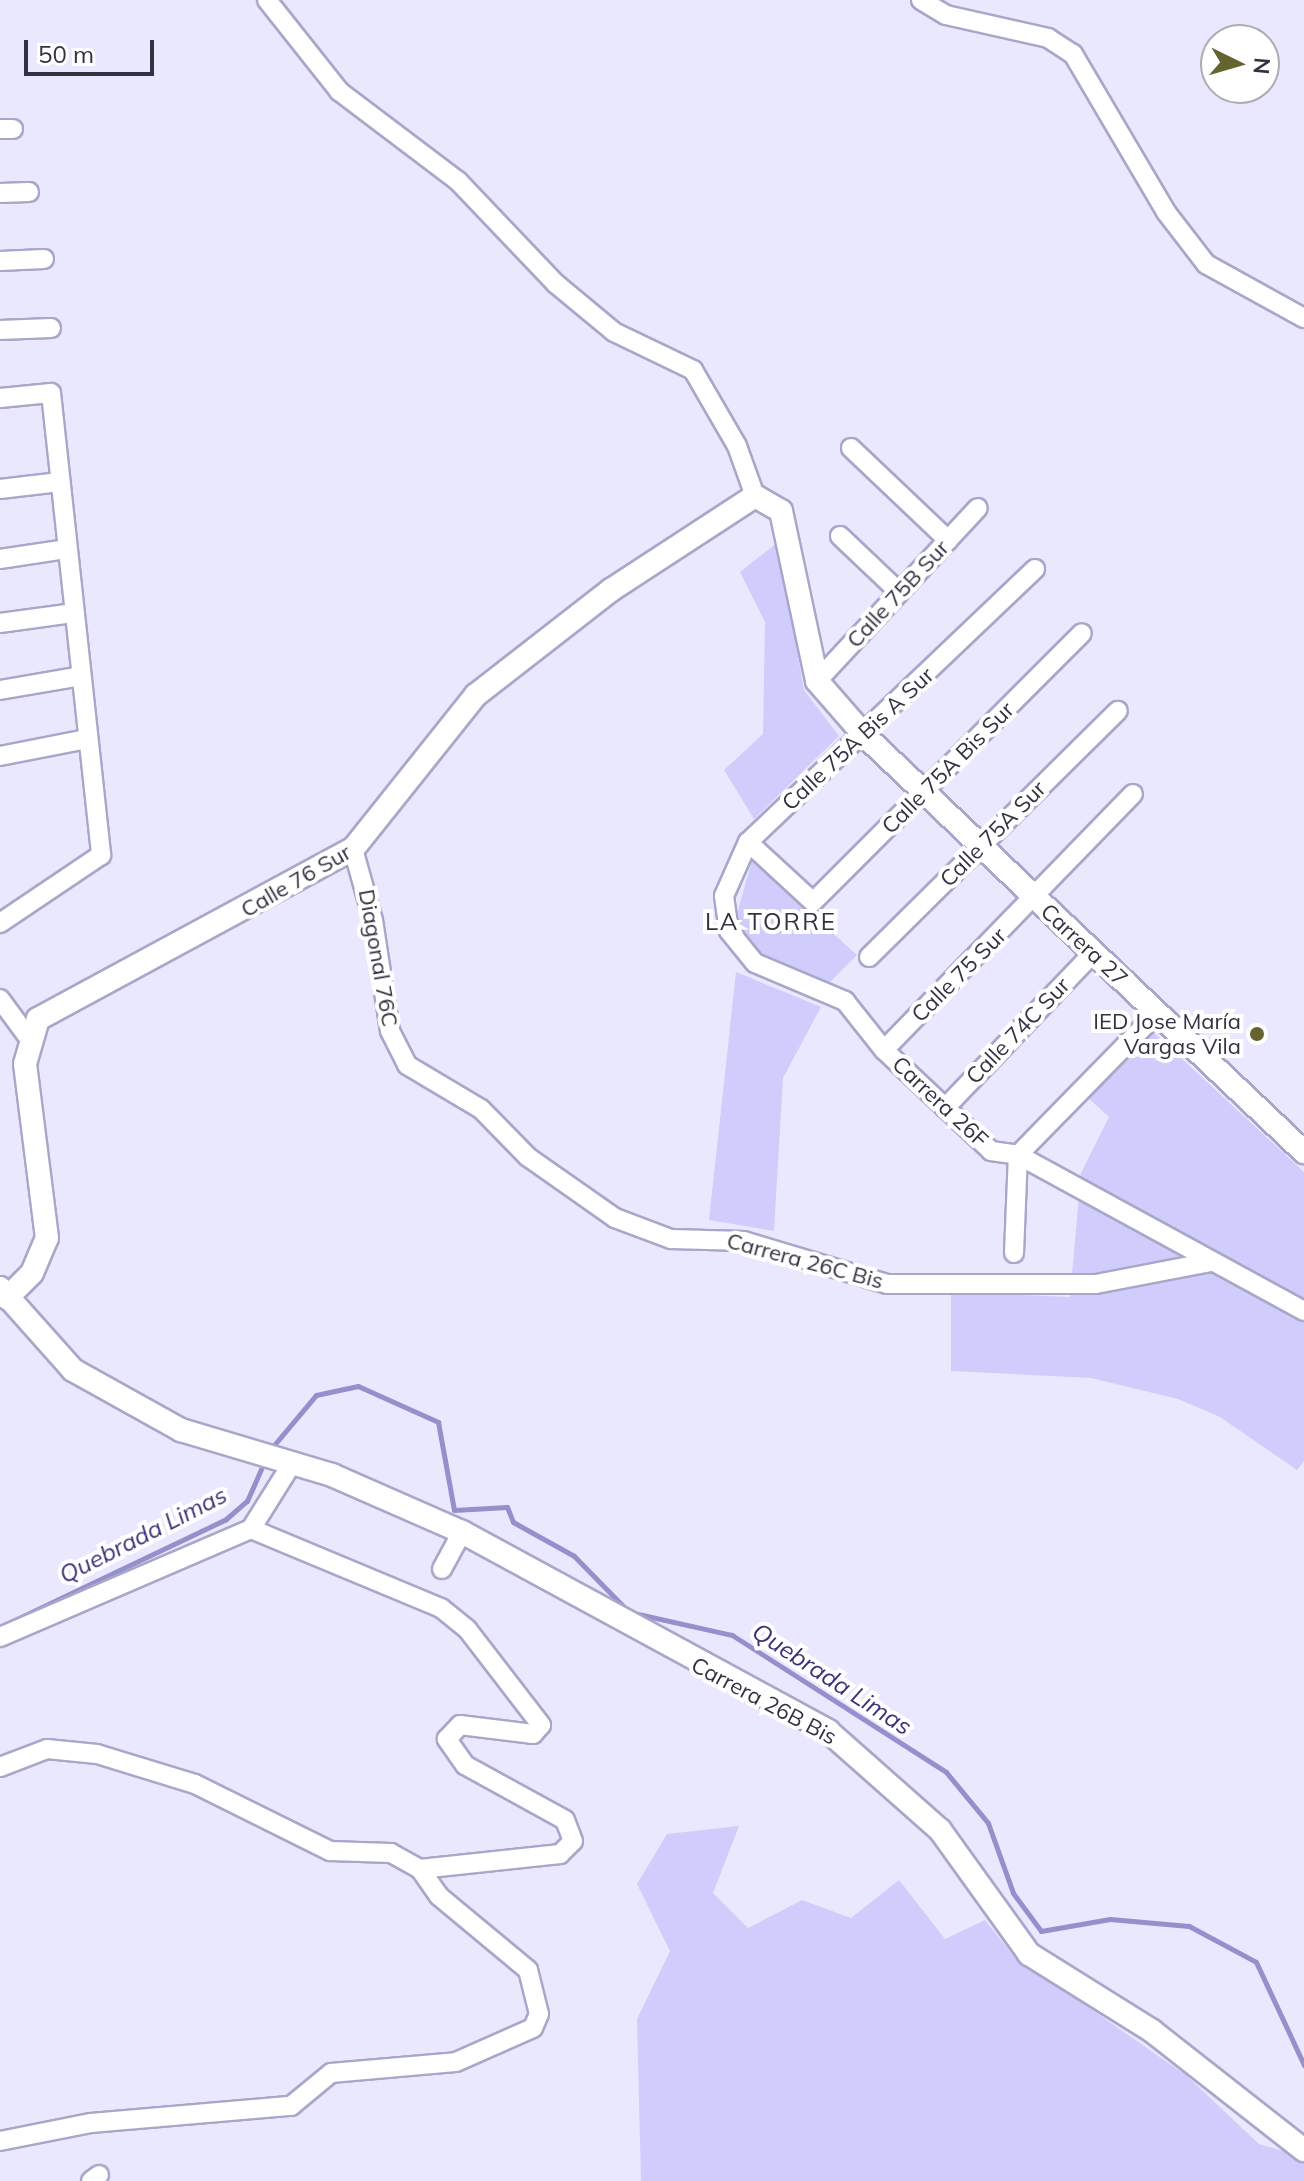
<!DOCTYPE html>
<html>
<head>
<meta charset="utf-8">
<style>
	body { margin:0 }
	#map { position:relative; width:1304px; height:2181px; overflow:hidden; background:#e9e8fe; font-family:Mulish,sans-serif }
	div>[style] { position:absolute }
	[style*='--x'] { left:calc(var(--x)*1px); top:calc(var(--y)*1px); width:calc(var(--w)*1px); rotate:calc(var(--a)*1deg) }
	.green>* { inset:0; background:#d0cdfc }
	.stream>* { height:5px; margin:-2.5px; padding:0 2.5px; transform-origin:2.5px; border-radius:2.5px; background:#9590cc }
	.roads { filter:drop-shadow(2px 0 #a9a7c9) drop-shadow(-2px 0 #a9a7c9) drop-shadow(0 2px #a9a7c9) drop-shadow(0 -2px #a9a7c9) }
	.minor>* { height:18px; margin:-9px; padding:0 9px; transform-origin:9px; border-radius:9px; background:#fff }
	.tertiary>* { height:22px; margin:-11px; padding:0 11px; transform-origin:11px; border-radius:11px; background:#fff }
	.dots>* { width:22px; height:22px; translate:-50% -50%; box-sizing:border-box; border:4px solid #fff; border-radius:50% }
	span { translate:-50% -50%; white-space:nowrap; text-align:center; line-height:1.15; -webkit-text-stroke:8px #fff; paint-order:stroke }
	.street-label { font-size:22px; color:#333240 }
	.poi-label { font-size:22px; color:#333240 }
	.right { translate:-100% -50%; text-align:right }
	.neighbourhood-label { font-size:24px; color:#333240; letter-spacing:2px }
	.water-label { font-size:24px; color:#3e3179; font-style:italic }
	.north { position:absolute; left:1200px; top:24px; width:80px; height:80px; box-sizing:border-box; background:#fff; border:2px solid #adadb3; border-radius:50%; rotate:95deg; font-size:22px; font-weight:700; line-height:32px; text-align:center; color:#333240 }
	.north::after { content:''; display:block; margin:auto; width:28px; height:36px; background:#656431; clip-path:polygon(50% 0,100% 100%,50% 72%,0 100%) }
	.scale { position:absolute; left:24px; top:40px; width:130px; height:36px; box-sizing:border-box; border:4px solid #333240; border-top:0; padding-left:10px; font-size:24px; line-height:28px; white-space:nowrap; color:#333240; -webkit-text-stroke:6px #fff; paint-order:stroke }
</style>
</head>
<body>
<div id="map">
	<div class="green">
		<i style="clip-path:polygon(778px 542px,804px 690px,839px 736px,754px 819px,724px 770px,763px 734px,765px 622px,740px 572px)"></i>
		<i style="clip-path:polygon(752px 861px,857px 955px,830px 982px,758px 958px,741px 936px,736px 917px)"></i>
		<i style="clip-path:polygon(736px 972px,821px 1007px,783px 1078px,774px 1231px,709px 1220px)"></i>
		<i style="clip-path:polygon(1153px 1032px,1304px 1172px,1304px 1461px,1297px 1470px,1220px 1417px,1178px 1399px,1091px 1378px,951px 1371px,951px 1292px,1070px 1297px,1081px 1173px,1109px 1117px,1087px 1097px)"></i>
		<i style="clip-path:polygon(739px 1826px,713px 1893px,748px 1928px,802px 1900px,851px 1918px,899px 1880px,945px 1939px,985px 1920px,1012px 1954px,1187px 2076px,1259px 2144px,1304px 2157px,1304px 2181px,641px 2181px,637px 2019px,670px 1951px,637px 1884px,667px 1834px)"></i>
	</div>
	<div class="stream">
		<i style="--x:269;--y:1451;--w:73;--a:-50"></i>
		<i style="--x:316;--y:1395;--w:43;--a:-12.1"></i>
		<i style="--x:358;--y:1386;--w:88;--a:24.2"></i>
		<i style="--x:438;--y:1422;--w:89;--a:79.7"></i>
		<i style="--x:454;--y:1510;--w:53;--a:-3.2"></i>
		<i style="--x:507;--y:1507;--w:16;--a:68"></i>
		<i style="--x:513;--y:1522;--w:70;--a:29.1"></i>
		<i style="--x:574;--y:1556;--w:78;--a:45.5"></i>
		<i style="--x:629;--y:1612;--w:106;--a:12.6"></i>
		<i style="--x:732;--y:1635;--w:254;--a:32.6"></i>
		<i style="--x:946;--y:1772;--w:66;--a:50.5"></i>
		<i style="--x:988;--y:1823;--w:74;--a:70.3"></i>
		<i style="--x:1013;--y:1893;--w:47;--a:53.6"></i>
		<i style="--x:1041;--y:1931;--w:70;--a:-9.9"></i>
		<i style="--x:1110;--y:1919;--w:79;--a:5.1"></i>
		<i style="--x:1189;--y:1926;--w:76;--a:28.2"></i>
		<i style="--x:1256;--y:1962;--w:114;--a:65"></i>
		<i style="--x:0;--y:1627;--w:250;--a:-25.5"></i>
		<i style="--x:226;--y:1519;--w:28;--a:-41"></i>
		<i style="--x:247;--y:1501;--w:45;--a:-66.3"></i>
	</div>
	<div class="roads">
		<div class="minor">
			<i style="--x:267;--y:0;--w:116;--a:51.6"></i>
			<i style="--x:339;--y:91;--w:149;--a:37.1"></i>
			<i style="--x:458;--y:181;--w:141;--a:46.4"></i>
			<i style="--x:555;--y:283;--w:77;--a:39.7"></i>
			<i style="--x:614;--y:332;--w:88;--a:25.7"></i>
			<i style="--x:693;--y:370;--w:88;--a:59.9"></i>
			<i style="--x:737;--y:446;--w:53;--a:70.2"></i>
			<i style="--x:921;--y:0;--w:29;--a:31"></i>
			<i style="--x:946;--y:15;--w:105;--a:12.7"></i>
			<i style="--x:1048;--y:38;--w:30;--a:33"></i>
			<i style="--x:1073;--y:54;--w:183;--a:59.5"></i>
			<i style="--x:1166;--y:212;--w:66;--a:52.4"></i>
			<i style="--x:1206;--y:264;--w:112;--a:28.9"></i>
			<i style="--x:0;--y:129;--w:13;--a:0"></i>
			<i style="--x:0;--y:193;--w:29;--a:-2"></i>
			<i style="--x:0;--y:261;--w:44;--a:-2.6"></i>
			<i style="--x:0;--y:330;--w:51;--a:-2.2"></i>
			<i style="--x:0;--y:398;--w:51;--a:-5.6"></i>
			<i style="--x:51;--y:393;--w:465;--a:83.8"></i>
			<i style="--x:101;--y:855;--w:122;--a:146"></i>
			<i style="--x:851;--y:448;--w:134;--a:43.5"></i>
			<i style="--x:0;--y:489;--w:60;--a:-6.7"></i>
			<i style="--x:840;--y:536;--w:81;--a:43.5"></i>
			<i style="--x:0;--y:559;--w:68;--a:-8.5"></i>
			<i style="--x:1035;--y:569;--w:396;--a:136.4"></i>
			<i style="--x:748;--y:842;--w:59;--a:114"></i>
			<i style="--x:724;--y:896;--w:35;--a:82"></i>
			<i style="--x:729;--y:931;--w:41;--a:50.9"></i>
			<i style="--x:755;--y:963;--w:98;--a:22.9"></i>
			<i style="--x:845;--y:1001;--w:63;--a:51.5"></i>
			<i style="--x:884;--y:1050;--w:147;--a:43.3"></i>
			<i style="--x:991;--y:1151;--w:27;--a:8"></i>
			<i style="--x:1018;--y:1155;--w:326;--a:28.6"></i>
			<i style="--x:0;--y:623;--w:75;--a:-7.7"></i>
			<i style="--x:817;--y:681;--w:236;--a:-47.1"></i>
			<i style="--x:0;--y:690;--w:82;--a:-9.8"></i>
			<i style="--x:0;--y:756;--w:89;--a:-11.1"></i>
			<i style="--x:748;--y:842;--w:88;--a:42.7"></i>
			<i style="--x:813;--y:902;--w:380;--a:-45"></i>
			<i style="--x:353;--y:849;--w:74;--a:74.3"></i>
			<i style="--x:373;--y:920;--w:112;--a:81.3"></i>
			<i style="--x:390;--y:1031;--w:38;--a:63"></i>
			<i style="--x:407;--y:1065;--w:86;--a:30.7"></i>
			<i style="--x:481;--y:1109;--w:67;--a:45.6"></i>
			<i style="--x:528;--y:1157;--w:106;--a:35"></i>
			<i style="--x:615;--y:1218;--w:60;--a:20.6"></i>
			<i style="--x:671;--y:1239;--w:73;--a:1.6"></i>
			<i style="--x:744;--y:1241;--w:149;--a:16.7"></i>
			<i style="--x:887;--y:1284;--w:209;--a:0"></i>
			<i style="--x:1096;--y:1284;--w:116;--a:-10.9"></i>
			<i style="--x:869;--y:957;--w:350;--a:-44.7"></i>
			<i style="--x:0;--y:999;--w:47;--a:53.6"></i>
			<i style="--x:884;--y:1050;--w:357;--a:-45.8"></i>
			<i style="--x:945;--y:1108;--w:213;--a:-46.3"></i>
			<i style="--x:1018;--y:1155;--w:200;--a:-45.6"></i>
			<i style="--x:1014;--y:1253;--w:98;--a:-87.7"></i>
			<i style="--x:442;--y:1569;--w:42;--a:-61.6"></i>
			<i style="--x:0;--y:1637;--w:273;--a:-23.3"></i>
			<i style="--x:251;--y:1529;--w:75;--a:-58"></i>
			<i style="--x:0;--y:1767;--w:50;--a:-21"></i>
			<i style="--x:47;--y:1749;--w:50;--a:5.7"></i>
			<i style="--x:97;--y:1754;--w:102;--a:17"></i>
			<i style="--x:195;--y:1784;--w:151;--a:26.4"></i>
			<i style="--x:330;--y:1851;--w:61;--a:1.9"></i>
			<i style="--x:391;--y:1853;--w:33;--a:29"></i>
			<i style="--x:0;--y:2141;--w:93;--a:-11.2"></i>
			<i style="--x:91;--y:2123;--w:201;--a:-4.9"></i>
			<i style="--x:291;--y:2106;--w:52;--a:-39.5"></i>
			<i style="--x:331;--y:2073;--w:125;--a:-5"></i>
			<i style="--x:456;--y:2062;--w:84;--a:-23.8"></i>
			<i style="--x:533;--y:2028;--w:15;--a:-67"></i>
			<i style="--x:539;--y:2014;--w:45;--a:-104"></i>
			<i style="--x:528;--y:1970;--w:116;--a:-140.3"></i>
			<i style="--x:439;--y:1896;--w:33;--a:-125"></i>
			<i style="--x:420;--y:1869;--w:141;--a:-6.1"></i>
			<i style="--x:560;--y:1854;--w:18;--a:-45"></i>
			<i style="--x:573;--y:1841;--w:22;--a:-111"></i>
			<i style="--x:565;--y:1820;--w:114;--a:-151.2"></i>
			<i style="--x:465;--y:1765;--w:32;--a:-125"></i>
			<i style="--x:447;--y:1739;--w:19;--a:-47"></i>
			<i style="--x:460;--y:1725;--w:74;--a:7"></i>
			<i style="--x:533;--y:1734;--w:12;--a:-48"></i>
			<i style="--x:541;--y:1725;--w:121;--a:-127.6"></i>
			<i style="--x:467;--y:1629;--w:33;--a:-141"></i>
			<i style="--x:441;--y:1608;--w:206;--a:-157.4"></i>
			<i style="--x:91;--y:2181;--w:10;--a:-37"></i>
		</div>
		<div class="tertiary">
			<i style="--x:0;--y:1288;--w:110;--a:48.3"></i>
			<i style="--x:73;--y:1370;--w:124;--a:29.1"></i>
			<i style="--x:181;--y:1430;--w:158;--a:16.6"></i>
			<i style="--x:332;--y:1475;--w:142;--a:23.7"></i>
			<i style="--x:462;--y:1532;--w:417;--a:28.5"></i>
			<i style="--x:828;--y:1731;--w:149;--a:41.5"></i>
			<i style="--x:940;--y:1830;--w:153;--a:54.3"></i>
			<i style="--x:1029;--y:1954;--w:145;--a:32"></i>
			<i style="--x:1152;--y:2031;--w:193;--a:38.1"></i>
			<i style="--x:7;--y:1298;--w:35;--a:-45"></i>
			<i style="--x:32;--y:1273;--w:38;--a:-67"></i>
			<i style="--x:47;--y:1238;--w:175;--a:-97.2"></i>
			<i style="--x:25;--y:1064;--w:47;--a:-73.9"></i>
			<i style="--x:38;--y:1019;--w:358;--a:-28.4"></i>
			<i style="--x:353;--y:849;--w:197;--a:-51.4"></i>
			<i style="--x:476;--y:695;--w:171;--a:-37.9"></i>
			<i style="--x:611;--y:590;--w:172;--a:-33.1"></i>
			<i style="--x:755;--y:496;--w:30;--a:30"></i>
			<i style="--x:781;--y:511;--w:174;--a:78"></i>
			<i style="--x:817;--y:681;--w:73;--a:48.9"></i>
			<i style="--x:865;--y:736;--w:605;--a:43.46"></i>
		</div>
	</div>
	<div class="dots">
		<i style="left:1257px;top:1034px;background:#656431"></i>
	</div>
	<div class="street-label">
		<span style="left:898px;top:594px;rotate:-47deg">Calle 75B Sur</span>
		<span style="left:858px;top:739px;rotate:-43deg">Calle 75A Bis A Sur</span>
		<span style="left:948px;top:768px;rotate:-45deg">Calle 75A Bis Sur</span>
		<span style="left:993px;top:834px;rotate:-45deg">Calle 75A Sur</span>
		<span style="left:296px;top:881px;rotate:-30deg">Calle 76 Sur</span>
		<span style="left:1084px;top:945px;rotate:43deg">Carrera 27</span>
		<span style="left:378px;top:958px;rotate:80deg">Diagonal 76C</span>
		<span style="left:959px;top:975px;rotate:-45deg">Calle 75 Sur</span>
		<span style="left:1018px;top:1031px;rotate:-46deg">Calle 74C Sur</span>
		<span style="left:940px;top:1102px;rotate:43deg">Carrera 26F</span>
		<span style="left:805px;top:1261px;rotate:15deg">Carrera 26C Bis</span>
		<span style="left:764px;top:1701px;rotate:28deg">Carrera 26B Bis</span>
	</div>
	<div class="poi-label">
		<span class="right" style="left:1241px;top:1034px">IED Jose María<br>Vargas Vila</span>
	</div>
	<div class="neighbourhood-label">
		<span style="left:771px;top:922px">LA TORRE</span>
	</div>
	<div class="water-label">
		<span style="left:143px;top:1535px;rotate:-27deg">Quebrada Limas</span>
		<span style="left:832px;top:1679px;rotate:33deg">Quebrada Limas</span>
	</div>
	<div class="north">N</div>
	<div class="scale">50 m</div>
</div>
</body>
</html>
